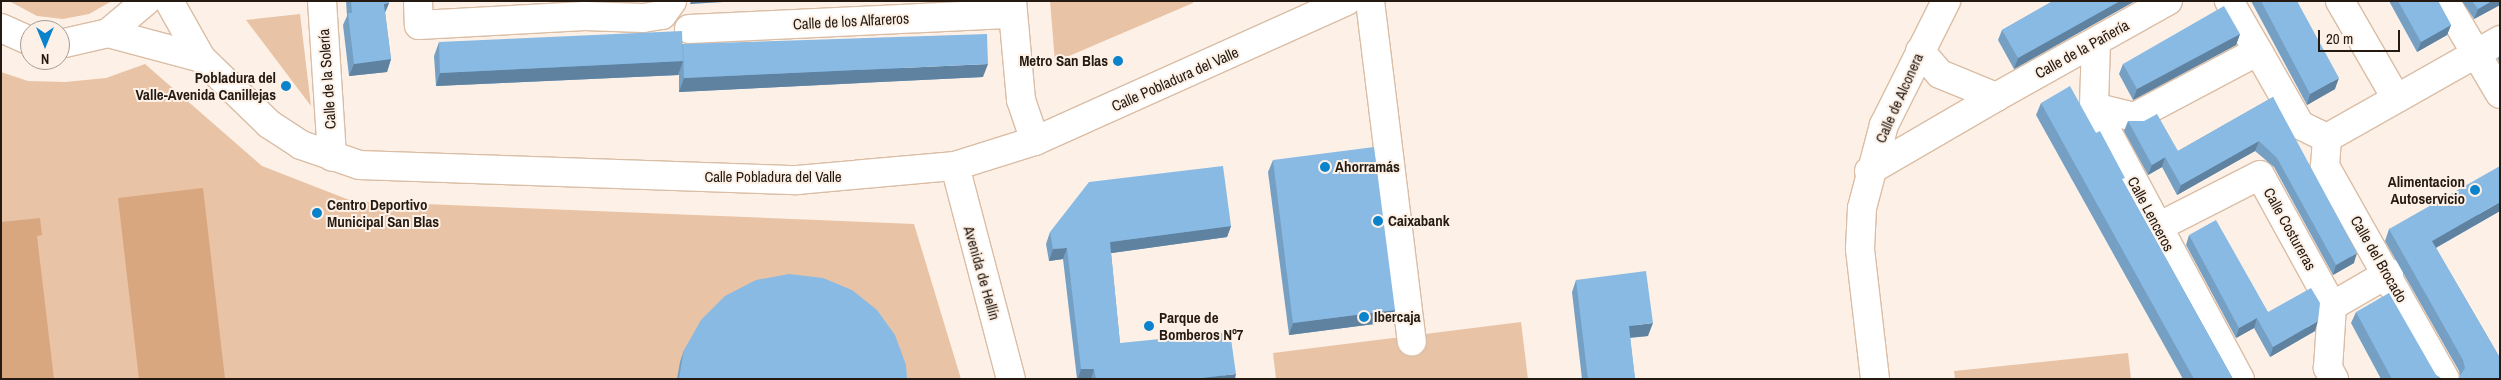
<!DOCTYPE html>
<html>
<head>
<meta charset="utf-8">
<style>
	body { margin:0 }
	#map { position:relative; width:2501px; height:380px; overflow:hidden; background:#fdf1e7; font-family:"Archivo Narrow",sans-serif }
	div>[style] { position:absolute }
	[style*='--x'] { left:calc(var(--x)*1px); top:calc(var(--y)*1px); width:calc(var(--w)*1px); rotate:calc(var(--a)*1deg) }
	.green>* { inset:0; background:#e9c3a5 }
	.water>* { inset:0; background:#d9a77f }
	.roads { filter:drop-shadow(1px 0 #dabda5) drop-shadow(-1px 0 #dabda5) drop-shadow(0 1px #dabda5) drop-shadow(0 -1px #dabda5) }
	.minor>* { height:28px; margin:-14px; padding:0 14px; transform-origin:14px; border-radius:14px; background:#fff }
	.wall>* { inset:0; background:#75a0c4 }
	.shaded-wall>* { inset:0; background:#5f82a0 }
	.building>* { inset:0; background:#88bae4 }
	.dots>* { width:14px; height:14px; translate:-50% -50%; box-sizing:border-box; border:2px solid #fdf1e7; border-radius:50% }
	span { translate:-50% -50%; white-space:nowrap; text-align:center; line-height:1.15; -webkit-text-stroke:4px #fdf1e7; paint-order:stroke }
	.street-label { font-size:15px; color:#241a11 }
	.poi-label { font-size:15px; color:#241a11; font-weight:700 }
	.right { translate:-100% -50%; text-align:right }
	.left { translate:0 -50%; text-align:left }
	.frame { position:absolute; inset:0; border:2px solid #241a11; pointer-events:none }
	.north { position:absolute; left:20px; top:20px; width:50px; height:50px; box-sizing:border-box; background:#fdf1e7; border:1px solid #a69b91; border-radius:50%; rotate:180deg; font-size:14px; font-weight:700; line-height:20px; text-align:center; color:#241a11 }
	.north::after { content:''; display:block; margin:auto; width:18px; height:22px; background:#0a83cc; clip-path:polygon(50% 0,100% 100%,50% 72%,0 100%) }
	.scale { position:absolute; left:2318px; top:30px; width:82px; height:22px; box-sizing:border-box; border:2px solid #241a11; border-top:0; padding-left:6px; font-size:15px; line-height:18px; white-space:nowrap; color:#241a11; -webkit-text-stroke:4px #fdf1e7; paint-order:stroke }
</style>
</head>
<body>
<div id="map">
	<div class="green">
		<i style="clip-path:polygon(9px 1px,112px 1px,89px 14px,63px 19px,37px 16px)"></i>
		<i style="clip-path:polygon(1050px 1px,1193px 1px,1193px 3px,1055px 62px)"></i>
		<i style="clip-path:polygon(300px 14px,311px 106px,246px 20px)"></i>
		<i style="clip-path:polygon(145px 64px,262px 166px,352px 201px,914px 224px,961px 379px,1px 379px,1px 72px,28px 81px,65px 82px,106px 78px)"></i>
		<i style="clip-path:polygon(1521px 322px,1528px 379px,1276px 379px,1273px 353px)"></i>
		<i style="clip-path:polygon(2128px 353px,2131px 379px,1955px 379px,1954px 371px)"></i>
	</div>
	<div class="water">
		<i style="clip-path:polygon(203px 188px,225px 379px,139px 379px,118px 198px)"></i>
		<i style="clip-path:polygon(40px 218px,42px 235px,37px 236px,54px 379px,1px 379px,1px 222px)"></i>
	</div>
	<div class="roads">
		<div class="minor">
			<i style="--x:169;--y:1;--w:65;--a:60.7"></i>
			<i style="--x:201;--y:58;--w:95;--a:44.1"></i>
			<i style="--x:269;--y:124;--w:38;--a:33"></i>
			<i style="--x:301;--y:145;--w:61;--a:19"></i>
			<i style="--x:359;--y:165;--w:438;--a:2"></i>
			<i style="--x:797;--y:180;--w:159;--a:-5.1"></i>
			<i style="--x:955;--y:166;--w:84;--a:-17.4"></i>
			<i style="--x:1035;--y:141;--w:341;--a:-24.2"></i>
			<i style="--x:322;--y:1;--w:156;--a:86.3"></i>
			<i style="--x:418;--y:1;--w:24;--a:88"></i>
			<i style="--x:419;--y:25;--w:166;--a:-3.1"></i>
			<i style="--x:585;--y:16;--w:58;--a:2"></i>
			<i style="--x:643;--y:18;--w:19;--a:-9"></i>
			<i style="--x:662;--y:15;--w:17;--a:-54"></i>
			<i style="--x:1012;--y:1;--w:99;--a:84.8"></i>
			<i style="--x:1021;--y:100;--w:43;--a:71.1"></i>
			<i style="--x:1370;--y:1;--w:343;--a:83"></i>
			<i style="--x:2340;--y:1;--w:112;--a:60"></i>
			<i style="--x:2445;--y:1;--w:108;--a:59.4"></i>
			<i style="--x:1;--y:28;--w:32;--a:24"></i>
			<i style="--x:689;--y:29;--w:324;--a:-2.7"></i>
			<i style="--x:108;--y:33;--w:96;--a:15"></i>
			<i style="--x:2096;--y:42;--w:65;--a:91.8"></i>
			<i style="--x:2094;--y:107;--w:309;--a:61.8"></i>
			<i style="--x:60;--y:44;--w:49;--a:-12.9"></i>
			<i style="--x:108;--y:33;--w:50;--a:-40.1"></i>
			<i style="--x:1920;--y:51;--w:30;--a:49"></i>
			<i style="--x:1940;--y:74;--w:61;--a:22.3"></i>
			<i style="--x:1996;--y:97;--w:197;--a:-29.2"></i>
			<i style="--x:2258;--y:51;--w:85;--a:60.4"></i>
			<i style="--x:2300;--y:125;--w:30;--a:26"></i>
			<i style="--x:2094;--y:107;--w:41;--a:14"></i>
			<i style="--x:2134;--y:117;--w:140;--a:-28"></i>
			<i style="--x:2258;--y:51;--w:58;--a:-120.1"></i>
			<i style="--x:2327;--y:138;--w:28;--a:94"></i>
			<i style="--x:2325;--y:166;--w:244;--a:60.6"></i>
			<i style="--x:2327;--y:138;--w:199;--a:-29.5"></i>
			<i style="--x:955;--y:166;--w:220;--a:75.3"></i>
			<i style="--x:1869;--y:171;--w:147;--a:-30.2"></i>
			<i style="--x:2158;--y:227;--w:114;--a:-27"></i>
			<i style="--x:2260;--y:175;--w:149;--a:61.2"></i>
			<i style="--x:1875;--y:379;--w:131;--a:-96.6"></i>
			<i style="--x:1860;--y:249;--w:41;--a:-87.2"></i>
			<i style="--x:1862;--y:208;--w:86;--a:-75.2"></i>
			<i style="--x:1884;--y:125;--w:139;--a:-63.4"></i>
			<i style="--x:2334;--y:379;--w:13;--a:-119"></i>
			<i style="--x:2328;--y:368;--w:62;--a:-86.3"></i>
			<i style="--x:2332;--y:306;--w:66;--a:-30.1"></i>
		</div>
	</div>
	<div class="wall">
		<i style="clip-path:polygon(346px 1px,388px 1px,389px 3px,385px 12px,391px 59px,387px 72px,349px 76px,343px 25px,347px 16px)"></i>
		<i style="clip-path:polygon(2053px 1px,2135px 1px,2014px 69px,1998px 40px,2002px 30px)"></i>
		<i style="clip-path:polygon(2251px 1px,2297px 1px,2335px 89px,2307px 105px)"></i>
		<i style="clip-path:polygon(2389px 1px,2438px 1px,2451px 25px,2447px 35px,2417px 52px)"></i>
		<i style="clip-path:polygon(2462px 1px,2500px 1px,2500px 5px,2474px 19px)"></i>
		<i style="clip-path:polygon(2240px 34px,2236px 45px,2133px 100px,2119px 74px,2123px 64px)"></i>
		<i style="clip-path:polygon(439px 42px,683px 44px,983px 77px,679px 92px,679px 75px,436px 86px,434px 56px)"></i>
		<i style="clip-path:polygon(2500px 53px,2500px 64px,2498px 59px)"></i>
		<i style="clip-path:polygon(2273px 97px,2354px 263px,2333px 275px,2274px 167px,2255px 151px,2177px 195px,2162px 167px,2148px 175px,2124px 131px,2128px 121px,2178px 151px)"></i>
		<i style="clip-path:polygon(2041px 103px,2096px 133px,2233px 379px,2183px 379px,2036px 115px)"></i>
		<i style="clip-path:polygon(1273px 160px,1395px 310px,1390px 322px,1289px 335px,1268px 172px)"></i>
		<i style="clip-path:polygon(2500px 211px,2436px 248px,2500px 358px,2460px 376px,2459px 371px,2385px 241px,2389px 229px)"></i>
		<i style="clip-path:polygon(1231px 226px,1227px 237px,1111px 253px,1120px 343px,1235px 379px,1077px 379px,1063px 259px,1049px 261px,1046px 244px,1050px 232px)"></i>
		<i style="clip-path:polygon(2189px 235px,2268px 312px,2315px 331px,2270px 357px,2254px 328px,2236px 338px,2186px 245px)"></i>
		<i style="clip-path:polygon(1576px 280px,1648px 336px,1630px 338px,1635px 379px,1582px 379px,1572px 292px)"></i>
		<i style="clip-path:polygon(2356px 312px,2436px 375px,2442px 379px,2381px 379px,2351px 323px)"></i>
		<i style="clip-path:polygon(684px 350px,907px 379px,677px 379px,680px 362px)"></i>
	</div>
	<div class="shaded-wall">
		<i style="clip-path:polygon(691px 1px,740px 1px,690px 4px)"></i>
		<i style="clip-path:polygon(2120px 1px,2135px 1px,2014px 69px,2018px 58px)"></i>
		<i style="clip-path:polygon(2492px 1px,2500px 1px,2500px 5px,2474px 19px,2478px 9px)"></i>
		<i style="clip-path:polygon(389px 3px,384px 15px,384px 4px)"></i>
		<i style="clip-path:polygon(2451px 25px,2447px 35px,2417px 52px,2421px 42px)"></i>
		<i style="clip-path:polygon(2240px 34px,2236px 45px,2133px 100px,2137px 89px)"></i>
		<i style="clip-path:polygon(391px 59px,387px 72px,349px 76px,354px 64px)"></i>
		<i style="clip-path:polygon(683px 61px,678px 75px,436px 86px,440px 73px)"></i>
		<i style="clip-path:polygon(988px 64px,983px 77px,679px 92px,684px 78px)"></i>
		<i style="clip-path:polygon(2339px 78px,2335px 89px,2307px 105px,2310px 94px)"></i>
		<i style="clip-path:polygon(2259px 141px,2255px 151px,2177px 195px,2181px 185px)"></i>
		<i style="clip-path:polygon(2165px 157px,2162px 167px,2148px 175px,2152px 165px)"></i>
		<i style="clip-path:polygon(2500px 202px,2500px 211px,2428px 252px,2432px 241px)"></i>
		<i style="clip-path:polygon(1231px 226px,1227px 237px,1105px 254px,1110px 242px)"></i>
		<i style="clip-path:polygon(1067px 248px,1063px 259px,1049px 261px,1053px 249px)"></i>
		<i style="clip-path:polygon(2357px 253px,2354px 263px,2333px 275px,2336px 265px)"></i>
		<i style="clip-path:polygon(1395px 310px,1390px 322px,1289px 335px,1293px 323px)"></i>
		<i style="clip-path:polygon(2257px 318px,2254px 328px,2236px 338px,2239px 328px)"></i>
		<i style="clip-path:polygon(2318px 321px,2315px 331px,2270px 357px,2273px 347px)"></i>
		<i style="clip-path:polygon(1653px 323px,1648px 336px,1624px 338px,1629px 326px)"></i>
		<i style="clip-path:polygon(1081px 369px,1094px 369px,1091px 379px,1078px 379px)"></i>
		<i style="clip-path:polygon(1236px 374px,1235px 379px,1193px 379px)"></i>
	</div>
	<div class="building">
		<i style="clip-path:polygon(351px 1px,388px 1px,389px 3px,384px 4px,391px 59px,354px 64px,348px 13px,352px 13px)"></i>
		<i style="clip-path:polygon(2053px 1px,2120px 1px,2018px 58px,2002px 30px)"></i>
		<i style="clip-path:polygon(2261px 1px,2297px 1px,2339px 78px,2310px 94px)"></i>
		<i style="clip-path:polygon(2398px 1px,2438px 1px,2451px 25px,2421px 42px)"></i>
		<i style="clip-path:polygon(2472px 1px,2492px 1px,2478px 9px)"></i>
		<i style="clip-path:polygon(2224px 6px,2240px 34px,2137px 89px,2123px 64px)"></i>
		<i style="clip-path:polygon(682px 31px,683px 61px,440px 73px,439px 42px)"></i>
		<i style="clip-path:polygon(987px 34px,988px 64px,684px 78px,683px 44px)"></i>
		<i style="clip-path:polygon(2070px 86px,2096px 133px,2100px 131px,2125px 178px,2122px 179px,2233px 379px,2194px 379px,2041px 103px)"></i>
		<i style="clip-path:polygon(2273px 97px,2357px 253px,2336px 265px,2277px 158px,2259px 141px,2181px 185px,2165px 157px,2169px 155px,2152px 165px,2128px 121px,2144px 121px,2157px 114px,2178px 151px)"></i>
		<i style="clip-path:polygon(1374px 147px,1395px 310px,1293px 323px,1273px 160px)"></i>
		<i style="clip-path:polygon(1223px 166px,1231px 226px,1110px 242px,1120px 343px,1230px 332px,1236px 374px,1193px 379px,1096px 379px,1094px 369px,1081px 369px,1067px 248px,1053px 249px,1050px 232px,1089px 182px)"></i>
		<i style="clip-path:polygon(2500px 166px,2500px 202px,2432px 241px,2500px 358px,2500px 379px,2458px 379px,2465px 368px,2463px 360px,2389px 229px)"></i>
		<i style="clip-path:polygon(2216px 220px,2268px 312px,2311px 288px,2320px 303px,2318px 321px,2273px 347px,2257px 318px,2239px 328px,2189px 235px)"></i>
		<i style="clip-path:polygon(1646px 271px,1653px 323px,1629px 326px,1635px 379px,1588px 379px,1576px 280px)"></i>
		<i style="clip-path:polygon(789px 274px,823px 278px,852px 290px,877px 310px,895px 335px,906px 365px,907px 379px,679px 379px,684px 350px,701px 320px,725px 296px,756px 280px)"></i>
		<i style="clip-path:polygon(2389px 293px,2436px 375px,2442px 379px,2392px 379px,2356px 312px)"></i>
	</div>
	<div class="dots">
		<i style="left:1118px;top:61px;background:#0a83cc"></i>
		<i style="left:286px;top:86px;background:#0a83cc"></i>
		<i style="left:1325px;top:167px;background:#0a83cc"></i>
		<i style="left:2475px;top:190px;background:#0a83cc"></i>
		<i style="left:317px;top:213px;background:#0a83cc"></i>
		<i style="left:1378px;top:221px;background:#0a83cc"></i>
		<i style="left:1364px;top:317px;background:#0a83cc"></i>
		<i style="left:1149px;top:326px;background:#0a83cc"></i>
	</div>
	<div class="street-label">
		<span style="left:851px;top:21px;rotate:-3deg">Calle de los Alfareros</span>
		<span style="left:2082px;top:49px;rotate:-29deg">Calle de la Pañería</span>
		<span style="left:327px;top:79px;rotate:-94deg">Calle de la Solería</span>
		<span style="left:1175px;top:79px;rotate:-24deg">Calle Pobladura del Valle</span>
		<span style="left:1899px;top:98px;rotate:-66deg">Calle de Alconera</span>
		<span style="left:773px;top:177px">Calle Pobladura del Valle</span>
		<span style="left:2151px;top:214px;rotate:62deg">Calle Lenceros</span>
		<span style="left:2290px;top:229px;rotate:61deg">Calle Costureras</span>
		<span style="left:2379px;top:259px;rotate:60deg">Calle del Brocado</span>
		<span style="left:982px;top:273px;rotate:74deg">Avenida de Hellín</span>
	</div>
	<div class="poi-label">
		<span class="right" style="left:1108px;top:61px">Metro San Blas</span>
		<span class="right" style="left:276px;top:86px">Pobladura del<br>Valle-Avenida Canillejas</span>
		<span class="left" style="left:1335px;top:167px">Ahorramás</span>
		<span class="right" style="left:2465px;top:190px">Alimentacion<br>Autoservicio</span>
		<span class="left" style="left:327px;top:213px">Centro Deportivo<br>Municipal San Blas</span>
		<span class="left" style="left:1388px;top:221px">Caixabank</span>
		<span class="left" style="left:1159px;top:326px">Parque de<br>Bomberos Nº7</span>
		<span class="left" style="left:1374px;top:317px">Ibercaja</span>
	</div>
	<div class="frame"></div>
	<div class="north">N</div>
	<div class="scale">20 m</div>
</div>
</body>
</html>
